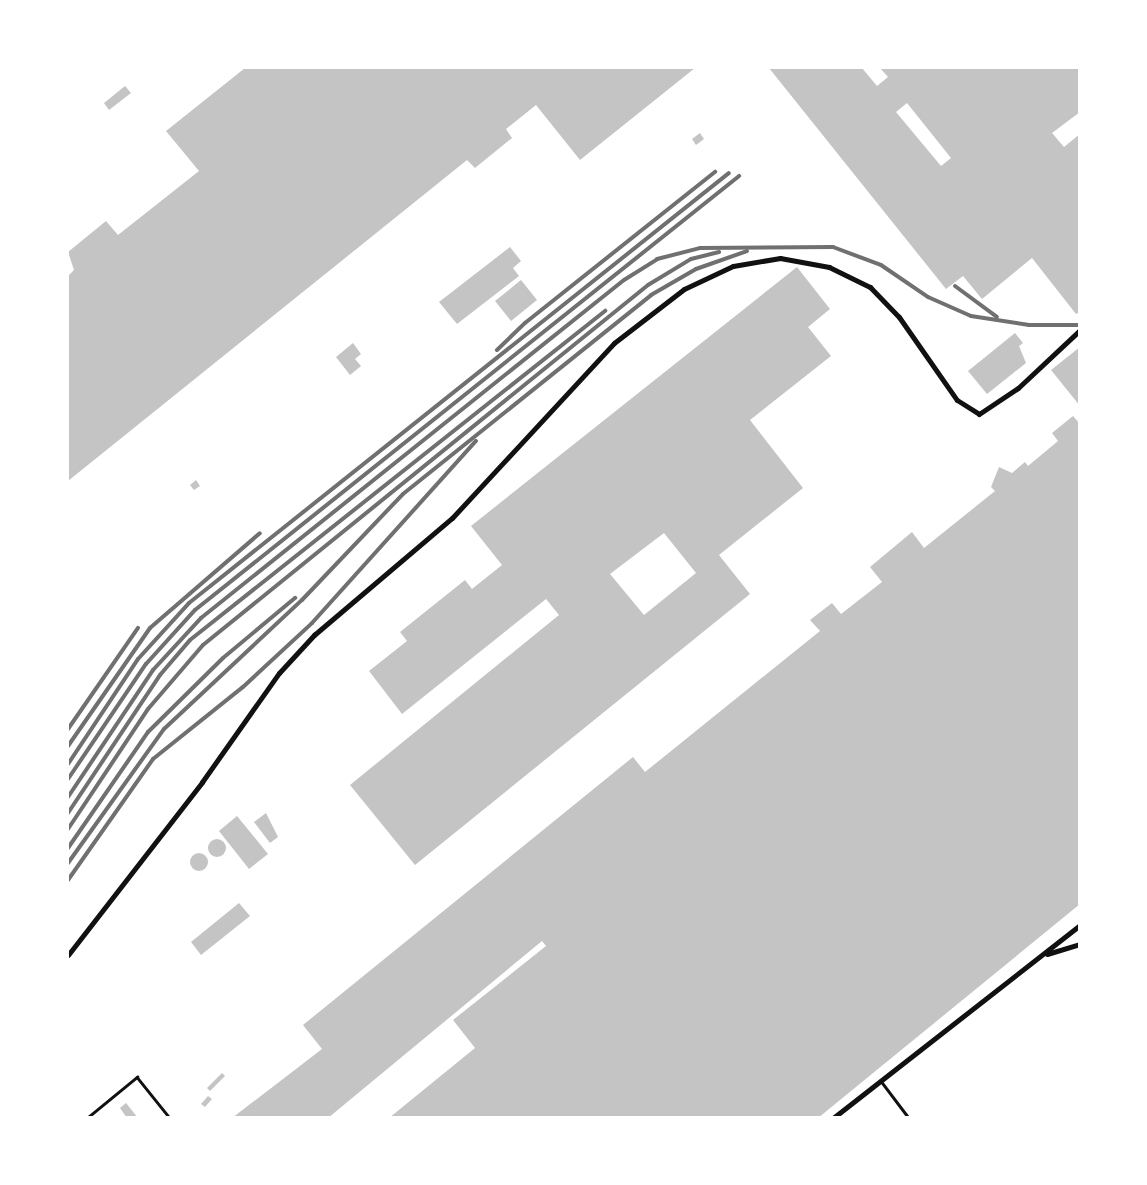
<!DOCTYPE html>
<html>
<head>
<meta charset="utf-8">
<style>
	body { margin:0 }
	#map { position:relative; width:1147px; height:1185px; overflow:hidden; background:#fff; font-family:Commissioner,sans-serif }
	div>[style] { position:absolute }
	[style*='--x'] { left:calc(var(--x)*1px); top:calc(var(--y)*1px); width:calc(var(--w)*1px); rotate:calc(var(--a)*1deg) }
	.building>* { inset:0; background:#c4c4c4 }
	.round { border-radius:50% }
	.service>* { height:2.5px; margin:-1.25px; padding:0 1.25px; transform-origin:1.25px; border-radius:1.25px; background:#111 }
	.minor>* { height:5px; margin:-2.5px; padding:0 2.5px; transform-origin:2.5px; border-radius:2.5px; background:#111 }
	.rail>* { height:4px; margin:-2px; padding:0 2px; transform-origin:2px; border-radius:2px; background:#707070 }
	span { translate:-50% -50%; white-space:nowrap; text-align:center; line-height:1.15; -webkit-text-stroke:4px #fff; paint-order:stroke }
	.frame { position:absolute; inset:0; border:69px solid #fff; pointer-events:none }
</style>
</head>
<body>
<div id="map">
	<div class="building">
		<i style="clip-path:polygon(245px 68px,695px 68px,580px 160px,536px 105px,506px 129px,512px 138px,475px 168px,467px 160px,68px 481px,68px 276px,74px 270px,68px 252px,106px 221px,118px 235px,199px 171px,166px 131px)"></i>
		<i style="clip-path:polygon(evenodd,769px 68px,862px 68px,877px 86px,888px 77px,880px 68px,1080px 68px,1080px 112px,1052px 133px,1064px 147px,1080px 134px,1080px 312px,1076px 314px,1032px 258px,982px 299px,963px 276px,946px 289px,769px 68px,907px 103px,951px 158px,941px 166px,896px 112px,907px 103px)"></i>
		<i style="clip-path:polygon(125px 86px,131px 93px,109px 110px,104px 103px)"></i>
		<i style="clip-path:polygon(700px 133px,704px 139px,696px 145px,692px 139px)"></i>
		<i style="clip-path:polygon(510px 247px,521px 261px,513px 268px,519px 276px,457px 324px,439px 302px)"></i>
		<i style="clip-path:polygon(evenodd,797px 267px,830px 309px,808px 327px,831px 356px,750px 420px,803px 488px,719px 555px,750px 594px,415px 865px,350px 785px,559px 615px,546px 599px,402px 714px,369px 671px,407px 641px,400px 632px,465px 580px,472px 589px,502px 565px,471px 526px,797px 267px,664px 533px,696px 573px,644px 615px,610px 574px,664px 533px)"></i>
		<i style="clip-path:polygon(521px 280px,537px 300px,511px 321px,495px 301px)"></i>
		<i style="clip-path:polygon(1015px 333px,1023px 343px,1019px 346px,1026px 363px,987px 394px,968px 371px)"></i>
		<i style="clip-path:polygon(353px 343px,361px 354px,355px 359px,361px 366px,350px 375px,336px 357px)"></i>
		<i style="clip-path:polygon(1080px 347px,1080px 406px,1051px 370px)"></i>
		<i style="clip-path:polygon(1073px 416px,1080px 424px,1080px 904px,818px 1118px,389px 1118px,475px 1048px,453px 1020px,546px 946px,542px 941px,328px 1118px,232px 1118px,322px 1049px,303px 1025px,633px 757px,645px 772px,820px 631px,810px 620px,832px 603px,841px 614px,882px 582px,870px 567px,912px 532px,924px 548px,995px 491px,991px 487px,999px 467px,1012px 473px,1025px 462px,1028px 466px,1058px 441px,1052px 433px)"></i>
		<i style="clip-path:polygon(196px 480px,200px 486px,194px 490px,190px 485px)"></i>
		<i style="clip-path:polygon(266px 813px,278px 837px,270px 843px,254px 822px)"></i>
		<i style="clip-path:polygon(237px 816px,268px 854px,249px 869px,219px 831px)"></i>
		<i class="round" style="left:208px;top:839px;width:18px;height:18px"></i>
		<i class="round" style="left:190px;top:853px;width:18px;height:18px"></i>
		<i style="clip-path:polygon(239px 903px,250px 916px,201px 955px,191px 942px)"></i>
		<i style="clip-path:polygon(222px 1073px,225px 1076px,210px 1091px,207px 1088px)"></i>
		<i style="clip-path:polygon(208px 1096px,212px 1099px,205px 1107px,201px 1104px)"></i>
		<i style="clip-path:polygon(126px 1103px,138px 1118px,127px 1118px,120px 1108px)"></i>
	</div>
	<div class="service">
		<i style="--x:881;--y:1081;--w:46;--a:52.9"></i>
		<i style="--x:87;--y:1118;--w:65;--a:-39.4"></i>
		<i style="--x:137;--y:1077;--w:53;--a:51.2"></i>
	</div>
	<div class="minor">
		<i style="--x:1047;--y:954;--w:34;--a:-17"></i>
		<i style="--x:68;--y:955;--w:219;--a:-52.2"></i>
		<i style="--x:202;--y:782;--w:133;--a:-54.8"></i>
		<i style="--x:279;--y:673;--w:52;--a:-47.4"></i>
		<i style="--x:314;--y:635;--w:181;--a:-40.3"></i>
		<i style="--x:452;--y:518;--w:238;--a:-47.2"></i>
		<i style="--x:614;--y:343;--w:88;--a:-37.6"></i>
		<i style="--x:684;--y:289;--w:54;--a:-25.1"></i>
		<i style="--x:733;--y:266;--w:48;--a:-9.7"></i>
		<i style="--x:780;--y:258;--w:50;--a:10.4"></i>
		<i style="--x:829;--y:267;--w:46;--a:26"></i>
		<i style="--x:870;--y:287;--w:42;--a:46"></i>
		<i style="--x:899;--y:317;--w:101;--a:55.1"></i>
		<i style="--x:957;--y:400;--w:26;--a:32"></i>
		<i style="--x:979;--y:414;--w:47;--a:-33.7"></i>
		<i style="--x:1018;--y:388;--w:85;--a:-43.1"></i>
		<i style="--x:833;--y:1118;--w:313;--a:-38"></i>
	</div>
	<div class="rail">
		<i style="--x:955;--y:286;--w:52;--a:36.4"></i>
		<i style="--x:497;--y:350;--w:39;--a:-44"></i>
		<i style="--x:525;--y:323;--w:243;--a:-38.5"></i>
		<i style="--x:68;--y:729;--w:123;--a:-55.3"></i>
		<i style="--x:68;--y:746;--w:144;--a:-55.2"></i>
		<i style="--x:150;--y:628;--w:145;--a:-40.8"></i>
		<i style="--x:68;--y:764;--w:126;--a:-56.3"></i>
		<i style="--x:138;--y:659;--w:76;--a:-47.7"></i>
		<i style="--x:189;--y:603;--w:690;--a:-38.53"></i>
		<i style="--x:68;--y:779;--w:139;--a:-55.9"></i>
		<i style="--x:146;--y:664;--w:73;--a:-47.8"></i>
		<i style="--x:195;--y:610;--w:696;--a:-38.58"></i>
		<i style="--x:68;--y:797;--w:153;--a:-56.2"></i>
		<i style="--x:153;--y:670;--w:71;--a:-47.3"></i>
		<i style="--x:201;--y:618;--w:541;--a:-38.63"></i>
		<i style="--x:624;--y:280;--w:39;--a:-32"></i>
		<i style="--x:657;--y:259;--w:44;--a:-14.3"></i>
		<i style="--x:700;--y:248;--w:133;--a:-0.4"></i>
		<i style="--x:833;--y:247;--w:51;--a:20.6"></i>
		<i style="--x:881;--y:265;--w:57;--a:34.2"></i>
		<i style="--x:928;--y:297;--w:47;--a:23.8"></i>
		<i style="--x:971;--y:316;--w:59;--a:8.8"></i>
		<i style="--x:1029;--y:325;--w:51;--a:0"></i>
		<i style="--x:68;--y:813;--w:166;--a:-56.3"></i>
		<i style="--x:160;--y:675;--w:46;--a:-49.4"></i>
		<i style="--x:190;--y:640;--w:530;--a:-38.41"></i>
		<i style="--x:68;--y:829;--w:144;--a:-56.3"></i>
		<i style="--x:148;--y:709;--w:84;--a:-49.3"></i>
		<i style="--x:203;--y:645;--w:572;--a:-38.97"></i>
		<i style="--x:648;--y:285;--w:50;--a:-31.2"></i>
		<i style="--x:691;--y:259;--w:29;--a:-14"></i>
		<i style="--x:68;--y:848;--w:141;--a:-55.4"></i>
		<i style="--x:148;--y:732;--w:105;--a:-44.6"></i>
		<i style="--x:223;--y:658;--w:94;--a:-39.8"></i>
		<i style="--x:68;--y:863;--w:165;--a:-54.4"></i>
		<i style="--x:164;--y:729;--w:189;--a:-43.1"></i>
		<i style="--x:302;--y:600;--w:146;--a:-46.4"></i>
		<i style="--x:403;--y:494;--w:318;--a:-38.7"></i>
		<i style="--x:651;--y:295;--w:52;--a:-30"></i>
		<i style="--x:696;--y:269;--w:54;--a:-19.4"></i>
		<i style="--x:68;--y:880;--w:148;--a:-54.9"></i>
		<i style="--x:153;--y:759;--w:115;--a:-38.7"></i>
		<i style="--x:243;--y:687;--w:94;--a:-42.8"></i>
		<i style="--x:312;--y:623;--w:245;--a:-48"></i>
	</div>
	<div class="frame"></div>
</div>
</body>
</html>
